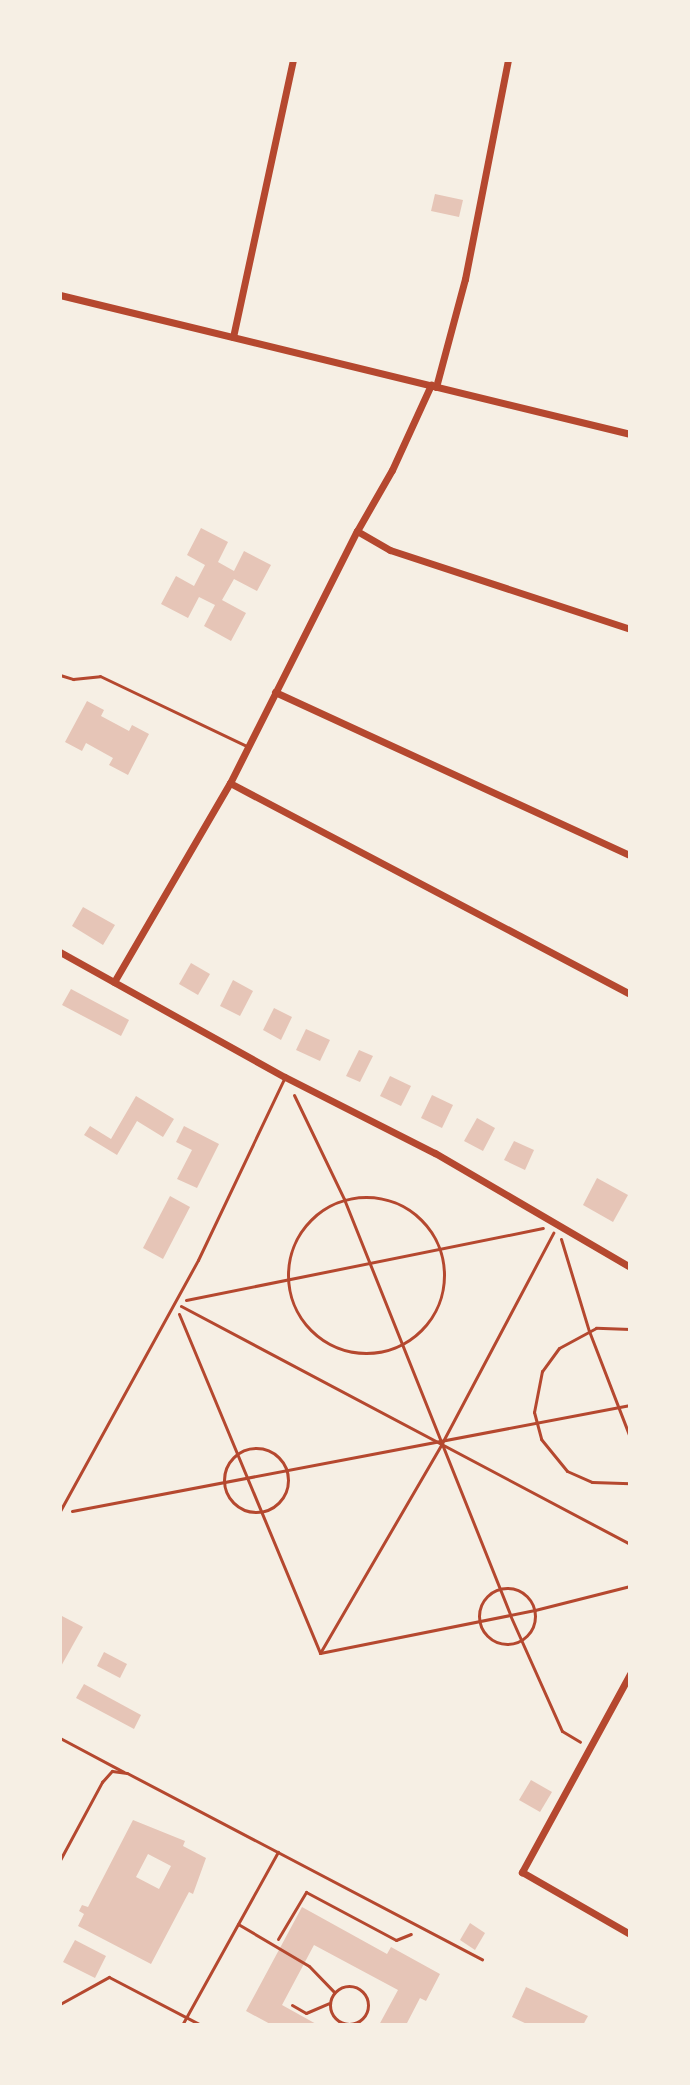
<!DOCTYPE html>
<html>
<head>
<meta charset="utf-8">
<style>
	body { margin:0 }
	#map { position:relative; width:690px; height:2085px; overflow:hidden; background:#f6efe4; font-family:Raleway,sans-serif }
	div>[style] { position:absolute }
	[style*='--x'] { left:calc(var(--x)*1px); top:calc(var(--y)*1px); width:calc(var(--w)*1px); rotate:calc(var(--a)*1deg) }
	.building>* { inset:0; background:#e6c5b7 }
	.path>* { height:3px; margin:-1.5px; padding:0 1.5px; transform-origin:1.5px; border-radius:1.5px; background:#b5482f }
	.path>.ring { margin:-1.5px; padding:0; box-sizing:content-box; background:none; border:3px solid #b5482f; border-radius:50% }
	.service>* { height:3px; margin:-1.5px; padding:0 1.5px; transform-origin:1.5px; border-radius:1.5px; background:#b5482f }
	.service>.ring { margin:-1.5px; padding:0; box-sizing:content-box; background:none; border:3px solid #b5482f; border-radius:50% }
	.minor>* { height:7px; margin:-3.5px; padding:0 3.5px; transform-origin:3.5px; border-radius:3.5px; background:#b5482f }
	span { translate:-50% -50%; white-space:nowrap; text-align:center; line-height:1.15; -webkit-text-stroke:7px #f6efe4; paint-order:stroke }
	.frame { position:absolute; inset:0; border:62px solid #f6efe4; pointer-events:none }
</style>
</head>
<body>
<div id="map">
	<div class="building">
		<i style="clip-path:polygon(435px 194px,463px 200px,459px 217px,431px 211px)"></i>
		<i style="clip-path:polygon(201px 528px,228px 542px,218px 562px,234px 571px,244px 551px,271px 565px,257px 591px,234px 579px,222px 600px,246px 613px,231px 641px,204px 626px,215px 605px,199px 597px,188px 618px,161px 604px,176px 576px,194px 586px,205px 565px,187px 555px)"></i>
		<i style="clip-path:polygon(87px 701px,104px 710px,101px 716px,129px 731px,132px 725px,149px 734px,128px 775px,109px 765px,113px 758px,86px 743px,82px 751px,65px 742px)"></i>
		<i style="clip-path:polygon(83px 907px,115px 925px,103px 945px,72px 926px)"></i>
		<i style="clip-path:polygon(191px 963px,210px 974px,198px 995px,179px 984px)"></i>
		<i style="clip-path:polygon(233px 980px,253px 991px,240px 1016px,220px 1006px)"></i>
		<i style="clip-path:polygon(71px 989px,129px 1020px,121px 1036px,62px 1005px)"></i>
		<i style="clip-path:polygon(274px 1008px,292px 1017px,281px 1040px,263px 1030px)"></i>
		<i style="clip-path:polygon(306px 1029px,330px 1040px,320px 1061px,296px 1050px)"></i>
		<i style="clip-path:polygon(359px 1050px,373px 1056px,360px 1082px,346px 1076px)"></i>
		<i style="clip-path:polygon(390px 1076px,411px 1086px,401px 1106px,380px 1096px)"></i>
		<i style="clip-path:polygon(432px 1095px,453px 1105px,442px 1128px,421px 1118px)"></i>
		<i style="clip-path:polygon(136px 1096px,174px 1119px,163px 1137px,137px 1121px,117px 1155px,84px 1135px,90px 1126px,111px 1139px)"></i>
		<i style="clip-path:polygon(477px 1118px,495px 1128px,483px 1151px,464px 1141px)"></i>
		<i style="clip-path:polygon(184px 1126px,219px 1144px,197px 1188px,177px 1179px,192px 1150px,176px 1142px)"></i>
		<i style="clip-path:polygon(514px 1141px,534px 1150px,525px 1170px,504px 1160px)"></i>
		<i style="clip-path:polygon(597px 1178px,628px 1195px,613px 1222px,583px 1205px)"></i>
		<i style="clip-path:polygon(170px 1196px,190px 1207px,163px 1259px,143px 1248px)"></i>
		<i style="clip-path:polygon(60px 1615px,83px 1627px,60px 1668px)"></i>
		<i style="clip-path:polygon(104px 1652px,127px 1664px,120px 1678px,97px 1666px)"></i>
		<i style="clip-path:polygon(84px 1684px,141px 1715px,134px 1729px,76px 1698px)"></i>
		<i style="clip-path:polygon(531px 1780px,552px 1792px,540px 1812px,519px 1800px)"></i>
		<i style="clip-path:polygon(evenodd,133px 1820px,185px 1841px,183px 1846px,206px 1858px,193px 1894px,189px 1892px,151px 1964px,78px 1926px,84px 1914px,79px 1911px,82px 1905px,88px 1907px,133px 1820px,148px 1854px,171px 1866px,159px 1889px,136px 1877px,148px 1854px)"></i>
		<i style="clip-path:polygon(302px 1907px,387px 1954px,391px 1947px,440px 1974px,426px 2001px,420px 1998px,406px 2025px,379px 2025px,398px 1990px,314px 1945px,282px 2005px,318px 2025px,272px 2025px,246px 2011px)"></i>
		<i style="clip-path:polygon(470px 1923px,485px 1933px,475px 1950px,460px 1940px)"></i>
		<i style="clip-path:polygon(75px 1940px,106px 1956px,95px 1978px,63px 1962px)"></i>
		<i style="clip-path:polygon(526px 1987px,588px 2016px,583px 2025px,529px 2025px,512px 2017px)"></i>
	</div>
	<div class="path">
		<i style="--x:294;--y:1095;--w:115;--a:64.3"></i>
		<i style="--x:344;--y:1199;--w:448;--a:68.2"></i>
		<i style="--x:510;--y:1615;--w:127;--a:65.9"></i>
		<i style="--x:562;--y:1731;--w:21;--a:31"></i>
		<i class="ring" style="left:288px;top:1197px;width:153px;height:153px"></i>
		<i style="--x:561;--y:1239;--w:96;--a:73.1"></i>
		<i style="--x:589;--y:1331;--w:114;--a:68.9"></i>
		<i style="--x:186;--y:1300;--w:364;--a:-11.4"></i>
		<i style="--x:181;--y:1306;--w:508;--a:27.93"></i>
		<i style="--x:179;--y:1314;--w:367;--a:67.4"></i>
		<i style="--x:630;--y:1329;--w:34;--a:-178"></i>
		<i style="--x:596;--y:1328;--w:42;--a:151.6"></i>
		<i style="--x:559;--y:1348;--w:29;--a:126"></i>
		<i style="--x:542;--y:1371;--w:42;--a:101"></i>
		<i style="--x:534;--y:1412;--w:28;--a:75"></i>
		<i style="--x:541;--y:1439;--w:41;--a:50.9"></i>
		<i style="--x:567;--y:1471;--w:27;--a:24"></i>
		<i style="--x:592;--y:1482;--w:38;--a:2"></i>
		<i class="ring" style="left:224px;top:1448px;width:61px;height:61px"></i>
		<i style="--x:72;--y:1511;--w:568;--a:-10.76"></i>
		<i class="ring" style="left:479px;top:1588px;width:53px;height:53px"></i>
		<i style="--x:320;--y:1653;--w:243;--a:-59.8"></i>
		<i style="--x:442;--y:1443;--w:238;--a:-62.1"></i>
		<i style="--x:320;--y:1653;--w:219;--a:-11.3"></i>
		<i style="--x:535;--y:1610;--w:98;--a:-14.2"></i>
		<i style="--x:278;--y:1939;--w:55;--a:-59.2"></i>
		<i style="--x:306;--y:1892;--w:102;--a:28.1"></i>
		<i style="--x:396;--y:1940;--w:16;--a:-22"></i>
		<i style="--x:292;--y:2005;--w:16;--a:30"></i>
		<i style="--x:306;--y:2013;--w:25;--a:-23"></i>
	</div>
	<div class="service">
		<i style="--x:60;--y:675;--w:14;--a:17"></i>
		<i style="--x:73;--y:679;--w:27;--a:-6"></i>
		<i style="--x:100;--y:676;--w:165;--a:25.5"></i>
		<i style="--x:60;--y:1511;--w:286;--a:-61.2"></i>
		<i style="--x:198;--y:1260;--w:203;--a:-64.6"></i>
		<i style="--x:60;--y:1738;--w:72;--a:28"></i>
		<i style="--x:60;--y:1860;--w:89;--a:-61.7"></i>
		<i style="--x:102;--y:1782;--w:15;--a:-48"></i>
		<i style="--x:112;--y:1771;--w:15;--a:8"></i>
		<i style="--x:127;--y:1773;--w:401;--a:27.7"></i>
		<i style="--x:238;--y:1924;--w:82;--a:30.6"></i>
		<i style="--x:309;--y:1966;--w:36;--a:46"></i>
		<i class="ring" style="left:330px;top:1986px;width:35px;height:35px"></i>
		<i style="--x:60;--y:2004;--w:56;--a:-28.9"></i>
		<i style="--x:109;--y:1977;--w:104;--a:27.6"></i>
		<i style="--x:182;--y:2025;--w:198;--a:-61"></i>
	</div>
	<div class="minor">
		<i style="--x:60;--y:295;--w:587;--a:13.7"></i>
		<i style="--x:233;--y:337;--w:283;--a:-77.8"></i>
		<i style="--x:436;--y:387;--w:112;--a:-75"></i>
		<i style="--x:465;--y:279;--w:223;--a:-78.9"></i>
		<i style="--x:357;--y:531;--w:38;--a:30"></i>
		<i style="--x:390;--y:550;--w:253;--a:18.2"></i>
		<i style="--x:275;--y:692;--w:391;--a:24.7"></i>
		<i style="--x:230;--y:783;--w:452;--a:27.8"></i>
		<i style="--x:60;--y:952;--w:257;--a:29.1"></i>
		<i style="--x:285;--y:1077;--w:168;--a:26.9"></i>
		<i style="--x:435;--y:1153;--w:226;--a:30.3"></i>
		<i style="--x:114;--y:982;--w:230;--a:-59.8"></i>
		<i style="--x:230;--y:783;--w:282;--a:-63.3"></i>
		<i style="--x:357;--y:531;--w:70;--a:-60.2"></i>
		<i style="--x:392;--y:470;--w:94;--a:-65.4"></i>
		<i style="--x:630;--y:1674;--w:226;--a:118.6"></i>
		<i style="--x:522;--y:1872;--w:125;--a:29.9"></i>
	</div>
	<div class="frame"></div>
</div>
</body>
</html>
